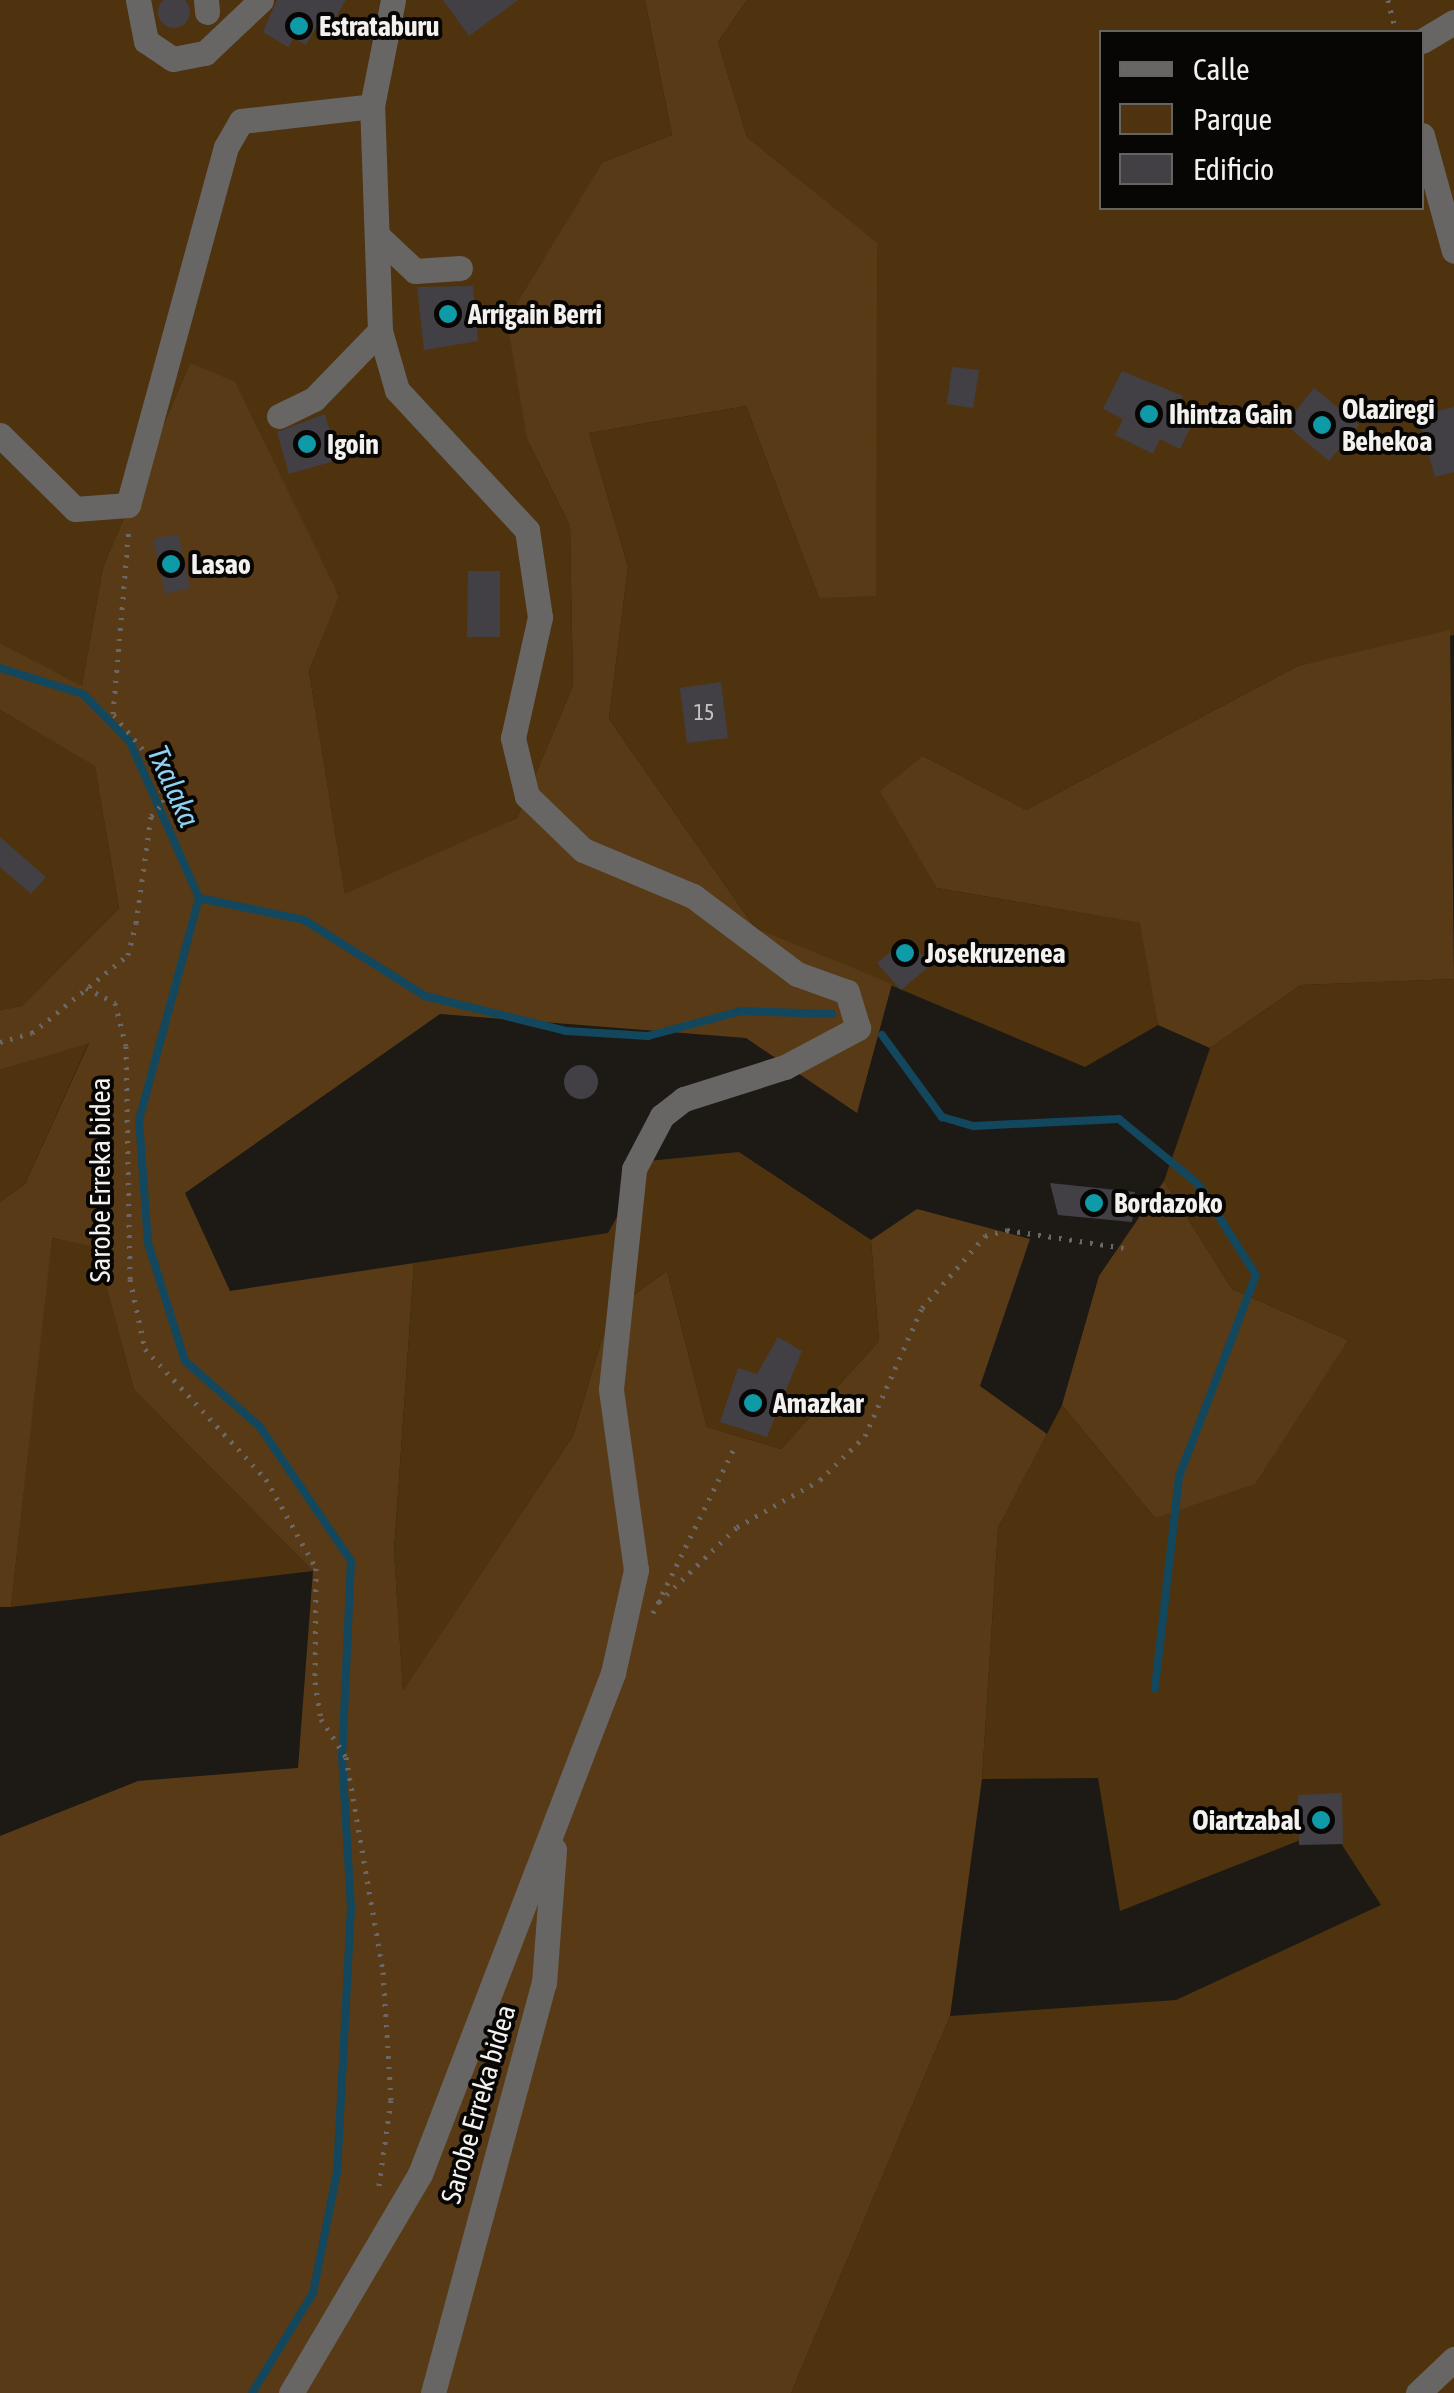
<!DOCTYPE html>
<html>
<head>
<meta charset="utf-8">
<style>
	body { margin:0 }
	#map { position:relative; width:1454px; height:2393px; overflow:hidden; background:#1d1a16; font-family:"Asap Condensed",sans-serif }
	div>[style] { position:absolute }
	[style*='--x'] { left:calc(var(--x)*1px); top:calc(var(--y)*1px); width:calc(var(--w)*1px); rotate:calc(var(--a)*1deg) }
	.green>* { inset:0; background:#4e330e }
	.forest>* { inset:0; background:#583b16 }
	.stream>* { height:8px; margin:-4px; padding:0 4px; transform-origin:4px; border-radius:4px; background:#12475d }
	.building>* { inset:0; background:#424045 }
	.round { border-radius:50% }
	.path>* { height:5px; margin-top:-2.5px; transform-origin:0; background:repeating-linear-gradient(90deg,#6a6764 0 2.5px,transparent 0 10.5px) }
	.minor>* { height:25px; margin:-12.5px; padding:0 12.5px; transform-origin:12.5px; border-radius:12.5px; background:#676664 }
	.dots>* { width:28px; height:28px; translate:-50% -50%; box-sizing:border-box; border:5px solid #070605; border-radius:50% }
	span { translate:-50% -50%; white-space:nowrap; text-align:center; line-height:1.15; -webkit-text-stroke:8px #070605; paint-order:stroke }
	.number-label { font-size:22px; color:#c7c5c4 }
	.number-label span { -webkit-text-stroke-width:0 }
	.poi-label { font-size:28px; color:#f3f1ee; font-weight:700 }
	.left { translate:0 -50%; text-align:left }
	.right { translate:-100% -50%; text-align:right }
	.street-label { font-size:28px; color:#f3f1ee }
	.water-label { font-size:30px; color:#8dd2f4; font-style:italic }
	.legend { position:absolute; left:1099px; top:30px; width:325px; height:180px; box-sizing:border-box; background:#070605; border:2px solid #656462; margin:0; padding:12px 18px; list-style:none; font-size:30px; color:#f3f1ee }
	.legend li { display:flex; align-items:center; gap:20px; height:50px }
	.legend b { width:50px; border:2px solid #656462 }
</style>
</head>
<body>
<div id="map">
	<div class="green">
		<i style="clip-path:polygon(0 0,645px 0,672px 135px,603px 162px,527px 439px,570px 526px,573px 686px,517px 818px,345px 895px,309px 671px,339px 595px,190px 363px,103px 567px,82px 687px,0 643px)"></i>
		<i style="clip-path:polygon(evenodd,747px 0,1454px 0,1454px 635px,1298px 666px,1026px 810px,923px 756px,937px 888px,1141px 923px,1158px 1025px,1085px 1067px,755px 928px,609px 719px,628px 567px,589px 433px,746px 406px,819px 598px,877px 244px,747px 137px,718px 42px,747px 0,1102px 32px,1422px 32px,1422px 208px,1102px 208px,1102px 32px)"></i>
		<i style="clip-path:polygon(0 710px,95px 765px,119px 908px,22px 1006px,0 1010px)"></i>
		<i style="clip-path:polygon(1454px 979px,1454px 2393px,791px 2393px,950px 2016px,1176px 2000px,1381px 1905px,1331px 1828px,1120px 1911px,1098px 1778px,982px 1779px,998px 1528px,1062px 1405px,1155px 1518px,1348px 1340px,1232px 1289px,1164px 1181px,1210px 1048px,1301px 985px)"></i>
		<i style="clip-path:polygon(89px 1042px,25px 1184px,0 1202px,0 1070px)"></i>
		<i style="clip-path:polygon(739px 1152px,871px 1240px,879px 1341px,781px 1449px,707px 1427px,667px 1271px,610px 1312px,573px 1436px,403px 1692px,394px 1552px,414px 1263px,608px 1233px,648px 1161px)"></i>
		<i style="clip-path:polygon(51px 1238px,96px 1246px,134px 1390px,313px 1571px,11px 1607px)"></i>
	</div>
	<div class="forest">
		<i style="clip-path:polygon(645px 0,747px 0,718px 42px,747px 137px,877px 243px,876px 596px,819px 598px,746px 406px,589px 433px,628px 567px,609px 719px,755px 928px,892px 984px,857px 1113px,746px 1038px,440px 1014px,185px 1193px,230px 1291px,414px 1263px,394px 1551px,403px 1691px,573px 1436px,610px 1312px,667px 1271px,707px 1427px,781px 1449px,879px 1341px,871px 1240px,917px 1209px,1030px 1239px,980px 1386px,1047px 1434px,998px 1528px,982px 1779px,950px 2016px,791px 2393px,0 2393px,0 1836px,138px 1781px,298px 1768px,313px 1571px,134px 1390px,96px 1247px,52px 1238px,11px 1607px,0 1607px,0 1202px,25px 1184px,89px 1043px,0 1070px,0 1010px,22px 1006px,119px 908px,95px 766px,0 710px,0 643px,82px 686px,103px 567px,190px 363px,235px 382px,339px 596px,309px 671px,345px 894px,517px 818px,573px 686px,570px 526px,527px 439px,507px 320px,603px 162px,672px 135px)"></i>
		<i style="clip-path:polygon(1450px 630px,1454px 979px,1301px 985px,1210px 1048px,1158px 1025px,1140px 923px,937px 888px,880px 791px,923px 756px,1026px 810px,1298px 666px)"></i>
		<i style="clip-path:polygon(1164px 1181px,1232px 1289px,1348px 1340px,1255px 1484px,1155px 1518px,1062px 1405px,1099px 1276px)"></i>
	</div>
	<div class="stream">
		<i style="--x:0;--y:668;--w:87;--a:17.4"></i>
		<i style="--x:83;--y:694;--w:67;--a:45.6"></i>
		<i style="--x:130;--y:742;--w:171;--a:66.1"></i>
		<i style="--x:199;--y:898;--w:230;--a:105.1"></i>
		<i style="--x:139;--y:1120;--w:123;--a:85.8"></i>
		<i style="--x:148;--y:1243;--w:124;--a:72.6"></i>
		<i style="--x:185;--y:1361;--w:100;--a:41.3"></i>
		<i style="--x:260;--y:1427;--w:162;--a:55.8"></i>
		<i style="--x:351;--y:1561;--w:195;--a:92.6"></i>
		<i style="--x:342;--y:1756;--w:151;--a:86.6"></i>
		<i style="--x:351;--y:1907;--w:265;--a:93"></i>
		<i style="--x:337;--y:2172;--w:123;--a:101.2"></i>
		<i style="--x:313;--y:2293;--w:117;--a:121.4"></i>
		<i style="--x:199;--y:898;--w:107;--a:11.8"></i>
		<i style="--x:304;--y:920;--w:143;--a:32.1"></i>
		<i style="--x:425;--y:996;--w:145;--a:13.9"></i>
		<i style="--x:566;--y:1031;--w:82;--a:3.5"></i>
		<i style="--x:648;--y:1036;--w:96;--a:-15"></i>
		<i style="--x:741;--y:1011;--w:91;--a:1.9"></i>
		<i style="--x:882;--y:1035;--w:102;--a:53.8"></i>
		<i style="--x:942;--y:1117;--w:33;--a:16"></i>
		<i style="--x:974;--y:1126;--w:145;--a:-2.8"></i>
		<i style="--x:1119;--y:1119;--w:102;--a:39.4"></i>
		<i style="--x:1198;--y:1184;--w:108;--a:57.5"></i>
		<i style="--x:1256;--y:1275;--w:216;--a:110.9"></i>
		<i style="--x:1179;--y:1477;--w:213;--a:96.5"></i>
	</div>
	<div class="building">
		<i class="round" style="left:158px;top:-4px;width:32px;height:32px"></i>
		<i style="clip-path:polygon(277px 0,346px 0,326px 34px,316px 28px,306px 45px,294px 38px,288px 47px,263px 32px)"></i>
		<i style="clip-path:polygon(443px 0,518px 0,469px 36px)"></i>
		<i style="clip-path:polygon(473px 286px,478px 341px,424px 350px,417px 287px)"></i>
		<i style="clip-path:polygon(952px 367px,979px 370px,973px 408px,947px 404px)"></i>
		<i style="clip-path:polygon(1122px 371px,1183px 396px,1176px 409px,1195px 418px,1180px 449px,1160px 439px,1153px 454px,1115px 435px,1123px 419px,1103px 409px)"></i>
		<i style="clip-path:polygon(1314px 388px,1359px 425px,1329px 461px,1285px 424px)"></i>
		<i style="clip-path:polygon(1454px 407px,1454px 472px,1435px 477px,1418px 416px)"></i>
		<i style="clip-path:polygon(325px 414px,338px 460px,289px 474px,277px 432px)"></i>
		<i style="clip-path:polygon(178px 534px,190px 588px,165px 594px,153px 539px)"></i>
		<i style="clip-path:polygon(468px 571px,500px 571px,500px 637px,467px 637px)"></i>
		<i style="clip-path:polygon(721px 682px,728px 738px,687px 743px,680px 688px)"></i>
		<i style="clip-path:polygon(0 837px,46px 877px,31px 894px,0 867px)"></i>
		<i style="clip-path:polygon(907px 938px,931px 965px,901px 990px,877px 963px)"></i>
		<i class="round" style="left:564px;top:1065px;width:34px;height:34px"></i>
		<i style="clip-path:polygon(1050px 1183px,1135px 1192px,1132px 1222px,1058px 1215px)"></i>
		<i style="clip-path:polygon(778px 1337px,802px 1351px,767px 1437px,720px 1422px,738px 1368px,757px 1374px)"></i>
		<i style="clip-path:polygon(1342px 1793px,1343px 1844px,1299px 1845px,1298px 1795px)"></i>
	</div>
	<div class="path">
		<i style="--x:1388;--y:0;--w:33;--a:76"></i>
		<i style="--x:86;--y:988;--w:33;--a:27"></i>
		<i style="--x:115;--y:1003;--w:44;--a:75.7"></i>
		<i style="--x:126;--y:1046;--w:233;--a:89"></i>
		<i style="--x:130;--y:1279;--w:72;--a:77.9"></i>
		<i style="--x:145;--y:1349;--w:178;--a:47.1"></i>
		<i style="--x:266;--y:1479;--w:102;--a:60.7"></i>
		<i style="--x:316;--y:1568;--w:114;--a:90.5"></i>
		<i style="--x:315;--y:1682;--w:37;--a:81"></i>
		<i style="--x:321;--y:1719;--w:45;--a:56.7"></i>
		<i style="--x:346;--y:1757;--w:218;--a:80.2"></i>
		<i style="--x:383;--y:1972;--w:128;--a:86.4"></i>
		<i style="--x:391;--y:2100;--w:94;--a:98"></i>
		<i style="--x:0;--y:1042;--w:33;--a:-16"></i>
		<i style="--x:32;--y:1033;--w:124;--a:-39.1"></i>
		<i style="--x:128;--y:955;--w:33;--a:-76"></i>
		<i style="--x:136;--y:923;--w:108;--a:-82"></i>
		<i style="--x:151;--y:816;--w:19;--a:-47"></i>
		<i style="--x:164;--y:802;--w:38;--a:-102"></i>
		<i style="--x:156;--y:765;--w:67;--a:-130.1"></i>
		<i style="--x:113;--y:714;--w:186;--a:-85.1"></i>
		<i style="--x:659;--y:1602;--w:108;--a:-43.9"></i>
		<i style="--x:737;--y:1527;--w:95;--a:-29.5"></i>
		<i style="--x:820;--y:1480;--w:63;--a:-44.4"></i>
		<i style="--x:865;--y:1436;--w:140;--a:-66"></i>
		<i style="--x:922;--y:1308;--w:96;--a:-48.8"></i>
		<i style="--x:985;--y:1236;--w:23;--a:-15"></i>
		<i style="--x:1007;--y:1230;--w:118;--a:8.7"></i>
		<i style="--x:653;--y:1613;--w:186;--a:-63.8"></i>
	</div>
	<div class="minor">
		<i style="--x:138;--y:0;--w:42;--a:79"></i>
		<i style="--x:146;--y:41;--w:32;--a:34"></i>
		<i style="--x:173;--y:59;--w:33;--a:-11"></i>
		<i style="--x:205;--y:53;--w:77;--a:-43.4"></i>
		<i style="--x:206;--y:0;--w:12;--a:85"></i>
		<i style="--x:1422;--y:41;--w:37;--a:-31"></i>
		<i style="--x:1422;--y:135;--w:120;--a:74.6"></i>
		<i style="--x:380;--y:238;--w:48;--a:43.3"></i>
		<i style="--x:415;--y:271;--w:45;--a:-3.8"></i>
		<i style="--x:279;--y:416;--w:39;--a:-26"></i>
		<i style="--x:314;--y:399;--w:95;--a:-45.9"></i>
		<i style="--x:0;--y:435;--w:105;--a:44.6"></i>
		<i style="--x:75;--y:509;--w:53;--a:-4.3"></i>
		<i style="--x:128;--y:505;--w:371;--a:-74.7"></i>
		<i style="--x:226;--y:147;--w:30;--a:-60"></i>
		<i style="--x:241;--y:121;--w:132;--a:-6.5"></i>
		<i style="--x:291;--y:2393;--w:254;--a:-59.5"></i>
		<i style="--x:420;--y:2174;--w:537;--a:-68.93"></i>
		<i style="--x:613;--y:1673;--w:106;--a:-77.4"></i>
		<i style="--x:636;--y:1570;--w:183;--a:-97.9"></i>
		<i style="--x:611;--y:1389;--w:221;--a:-84"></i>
		<i style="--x:634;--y:1169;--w:60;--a:-62.2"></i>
		<i style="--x:662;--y:1116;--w:28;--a:-38"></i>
		<i style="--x:684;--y:1099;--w:106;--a:-17.6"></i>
		<i style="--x:785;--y:1067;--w:83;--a:-28.1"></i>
		<i style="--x:858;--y:1028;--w:38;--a:-107"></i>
		<i style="--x:847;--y:992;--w:53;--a:-160.2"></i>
		<i style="--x:797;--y:974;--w:130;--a:-143.1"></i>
		<i style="--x:693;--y:896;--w:119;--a:-157.3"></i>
		<i style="--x:583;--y:850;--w:78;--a:-136"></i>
		<i style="--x:527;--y:796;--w:60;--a:-103.6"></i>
		<i style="--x:513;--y:738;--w:124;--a:-77.4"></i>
		<i style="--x:540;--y:617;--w:88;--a:-98.5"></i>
		<i style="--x:527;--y:530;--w:191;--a:-132.9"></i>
		<i style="--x:397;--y:390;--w:61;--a:-106.1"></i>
		<i style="--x:380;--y:331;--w:225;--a:-92"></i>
		<i style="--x:372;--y:106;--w:108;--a:-78.8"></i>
		<i style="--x:433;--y:2393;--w:425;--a:-74.9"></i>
		<i style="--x:544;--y:1983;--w:134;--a:-85.7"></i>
		<i style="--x:1418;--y:2393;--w:50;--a:-43.4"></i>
	</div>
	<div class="dots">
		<i style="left:299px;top:26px;background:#0f9aa8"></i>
		<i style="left:448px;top:314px;background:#0f9aa8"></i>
		<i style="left:1149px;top:414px;background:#0f9aa8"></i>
		<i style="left:1322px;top:425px;background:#0f9aa8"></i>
		<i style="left:307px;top:444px;background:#0f9aa8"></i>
		<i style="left:171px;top:564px;background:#0f9aa8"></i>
		<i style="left:905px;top:953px;background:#0f9aa8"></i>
		<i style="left:1094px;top:1203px;background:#0f9aa8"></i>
		<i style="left:753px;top:1403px;background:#0f9aa8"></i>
		<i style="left:1321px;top:1820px;background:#0f9aa8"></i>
	</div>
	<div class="number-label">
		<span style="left:704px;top:713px">15</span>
	</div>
	<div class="poi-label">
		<span class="left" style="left:319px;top:26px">Estrataburu</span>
		<span class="left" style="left:468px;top:314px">Arrigain Berri</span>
		<span class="left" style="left:1342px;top:425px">Olaziregi<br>Behekoa</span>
		<span class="left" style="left:1169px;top:414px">Ihintza Gain</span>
		<span class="left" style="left:327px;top:444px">Igoin</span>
		<span class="left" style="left:191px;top:564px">Lasao</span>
		<span class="left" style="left:925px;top:953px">Josekruzenea</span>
		<span class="left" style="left:1114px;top:1203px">Bordazoko</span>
		<span class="left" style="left:773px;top:1403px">Amazkar</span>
		<span class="right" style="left:1301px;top:1820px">Oiartzabal</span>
	</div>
	<div class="street-label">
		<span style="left:100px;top:1180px;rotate:-90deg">Sarobe Erreka bidea</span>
		<span style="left:478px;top:2104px;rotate:-74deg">Sarobe Erreka bidea</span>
	</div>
	<div class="water-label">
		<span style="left:174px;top:786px;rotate:66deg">Txalaka</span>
	</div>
	<ul class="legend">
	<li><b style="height:12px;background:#676664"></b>Calle</li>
	<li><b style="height:28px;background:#4e330e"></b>Parque</li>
	<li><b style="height:28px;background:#424045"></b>Edificio</li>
	</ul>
</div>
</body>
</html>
